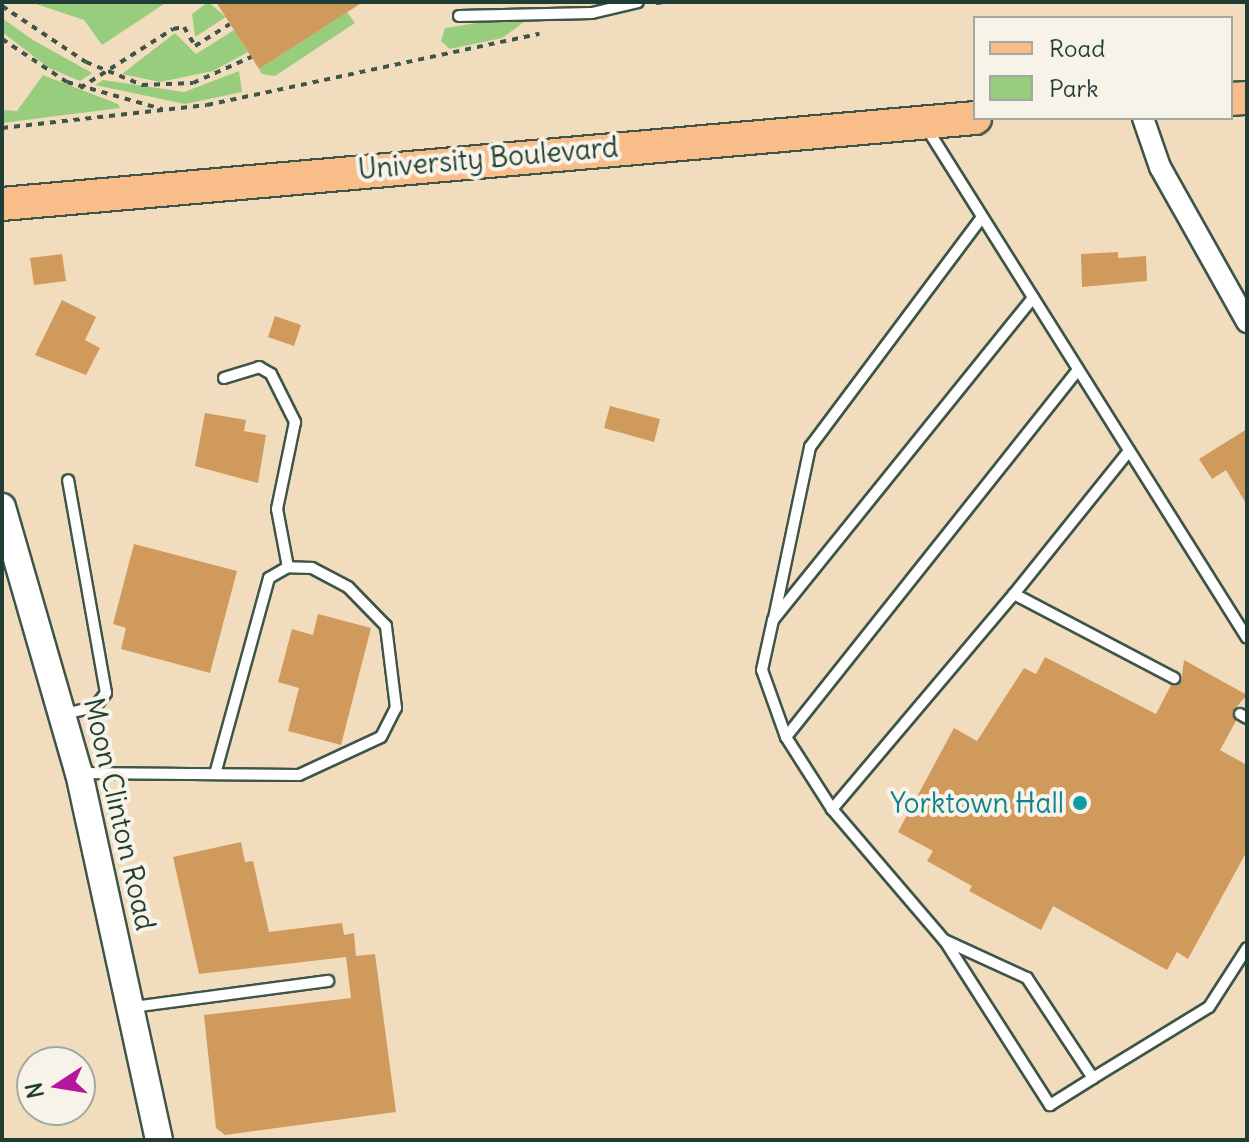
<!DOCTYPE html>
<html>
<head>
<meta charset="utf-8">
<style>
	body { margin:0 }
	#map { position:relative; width:1249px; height:1142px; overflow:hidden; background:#f1ddbe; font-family:Delius,sans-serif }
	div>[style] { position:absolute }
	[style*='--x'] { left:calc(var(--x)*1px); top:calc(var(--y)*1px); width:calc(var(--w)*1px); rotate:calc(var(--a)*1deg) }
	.green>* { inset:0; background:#98cd7e }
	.building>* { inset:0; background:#cf9a5c }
	.path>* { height:4px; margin-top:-2px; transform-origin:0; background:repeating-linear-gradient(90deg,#3e5549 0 6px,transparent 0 12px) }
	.roads { filter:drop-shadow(2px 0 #3e5549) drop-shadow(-2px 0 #3e5549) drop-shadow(0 2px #3e5549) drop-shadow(0 -2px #3e5549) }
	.service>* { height:10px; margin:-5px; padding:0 5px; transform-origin:5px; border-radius:5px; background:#fff }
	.minor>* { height:20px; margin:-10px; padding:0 10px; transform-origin:10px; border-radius:10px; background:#fff }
	.tertiary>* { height:26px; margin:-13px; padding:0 13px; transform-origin:13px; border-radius:13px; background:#fff }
	.primary>* { height:32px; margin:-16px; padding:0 16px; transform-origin:16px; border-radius:16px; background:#f8bd88 }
	.dots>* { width:22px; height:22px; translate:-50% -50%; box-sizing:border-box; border:4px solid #f7f3e8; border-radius:50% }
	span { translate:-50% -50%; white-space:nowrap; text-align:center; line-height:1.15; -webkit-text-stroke:8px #f7f3e8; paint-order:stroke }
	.street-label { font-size:28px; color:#1f3d34 }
	.culture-label { font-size:28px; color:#0d838f }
	.right { translate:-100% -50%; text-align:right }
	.frame { position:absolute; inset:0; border:4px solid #1f3d34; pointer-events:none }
	.legend { position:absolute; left:973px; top:16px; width:260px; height:104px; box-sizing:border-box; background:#f7f3e8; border:2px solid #a1aaa0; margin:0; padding:10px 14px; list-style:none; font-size:24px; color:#1f3d34 }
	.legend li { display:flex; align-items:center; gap:16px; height:40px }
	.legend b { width:40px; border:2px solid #a1aaa0 }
	.north { position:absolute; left:16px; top:1046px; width:80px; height:80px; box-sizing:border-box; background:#f7f3e8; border:2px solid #a1aaa0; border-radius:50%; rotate:258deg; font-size:22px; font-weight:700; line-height:32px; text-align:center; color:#1f3d34 }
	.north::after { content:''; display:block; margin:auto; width:28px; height:36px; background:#b5179e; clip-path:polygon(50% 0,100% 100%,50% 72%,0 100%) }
</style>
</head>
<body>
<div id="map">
	<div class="green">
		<i style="clip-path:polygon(30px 2px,167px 2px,102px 45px,84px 20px)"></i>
		<i style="clip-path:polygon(208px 2px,226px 17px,195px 37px,192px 14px)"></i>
		<i style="clip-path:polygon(347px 12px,355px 23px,275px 76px,262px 74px,259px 69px)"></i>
		<i style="clip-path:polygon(515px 17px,524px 22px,502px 38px,450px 49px,441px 41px,445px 28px)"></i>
		<i style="clip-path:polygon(2px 18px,33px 40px,92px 73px,80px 81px,49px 68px,2px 32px)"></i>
		<i style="clip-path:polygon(234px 30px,248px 52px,213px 71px,160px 82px,122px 74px,175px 33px,196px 54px)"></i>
		<i style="clip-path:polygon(239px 71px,242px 92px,185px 104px,95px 85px,103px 80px,184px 92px)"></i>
		<i style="clip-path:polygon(43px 75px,118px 104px,120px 108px,2px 123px,2px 110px,17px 111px)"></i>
	</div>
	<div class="building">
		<i style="clip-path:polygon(216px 2px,363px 2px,259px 69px)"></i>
		<i style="clip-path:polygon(1118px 252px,1118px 258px,1146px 256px,1147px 281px,1082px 287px,1081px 254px)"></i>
		<i style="clip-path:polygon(62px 254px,66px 281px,34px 285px,30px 258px)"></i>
		<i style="clip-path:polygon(62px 300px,96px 317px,85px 340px,100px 348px,86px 375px,35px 355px)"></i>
		<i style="clip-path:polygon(275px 316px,301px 325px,294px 346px,268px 337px)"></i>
		<i style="clip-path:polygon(610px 406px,660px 419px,654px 442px,604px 428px)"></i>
		<i style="clip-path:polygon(205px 413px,246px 420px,244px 431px,266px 435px,258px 483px,195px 466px)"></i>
		<i style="clip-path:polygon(1247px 429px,1247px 505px,1226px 470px,1212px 479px,1199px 459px)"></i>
		<i style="clip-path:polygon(134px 544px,237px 571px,210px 673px,121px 649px,126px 628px,113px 624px)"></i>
		<i style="clip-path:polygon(318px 614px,371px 628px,341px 745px,288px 731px,299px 688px,278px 682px,292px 629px,313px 635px)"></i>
		<i style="clip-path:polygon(1045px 657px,1156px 714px,1171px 685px,1181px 682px,1184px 660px,1247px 695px,1233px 711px,1236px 721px,1220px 750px,1247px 765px,1247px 851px,1188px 959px,1177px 952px,1167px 970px,1053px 906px,1041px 930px,969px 891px,972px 886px,927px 861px,933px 851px,898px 832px,954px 728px,977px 741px,1024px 668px,1036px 674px)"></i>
		<i style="clip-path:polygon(241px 842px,245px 862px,253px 861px,269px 932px,342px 923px,344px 935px,354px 933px,356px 956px,375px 954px,396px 1112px,225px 1135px,216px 1128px,204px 1015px,351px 998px,346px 957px,199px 974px,173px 857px)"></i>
	</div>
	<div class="path">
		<i style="--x:656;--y:3;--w:10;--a:-6"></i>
		<i style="--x:2;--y:6;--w:101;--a:33.7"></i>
		<i style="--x:86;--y:62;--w:61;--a:22.3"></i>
		<i style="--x:142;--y:85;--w:51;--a:-2.2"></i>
		<i style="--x:193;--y:83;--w:64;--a:-24.1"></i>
		<i style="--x:2;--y:39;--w:78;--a:33.5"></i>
		<i style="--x:67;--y:82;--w:99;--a:15.9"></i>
		<i style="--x:80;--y:88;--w:110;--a:-32.4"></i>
		<i style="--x:173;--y:29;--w:11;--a:-10"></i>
		<i style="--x:184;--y:27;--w:22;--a:60"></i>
		<i style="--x:195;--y:46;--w:41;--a:-32.2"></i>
		<i style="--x:2;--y:128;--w:206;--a:-6.4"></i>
		<i style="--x:207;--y:105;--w:340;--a:-12.1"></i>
	</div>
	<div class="roads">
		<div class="service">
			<i style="--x:459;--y:16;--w:133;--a:-1.3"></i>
			<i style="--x:592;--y:13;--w:47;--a:-13.4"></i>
			<i style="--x:926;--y:127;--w:603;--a:57.86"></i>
			<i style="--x:224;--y:378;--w:37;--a:-17"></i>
			<i style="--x:259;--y:367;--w:14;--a:30"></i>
			<i style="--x:271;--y:374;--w:54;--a:63.4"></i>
			<i style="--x:295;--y:422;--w:89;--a:101.7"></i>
			<i style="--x:277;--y:509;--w:59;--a:79.3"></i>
			<i style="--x:1129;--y:451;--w:184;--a:128.8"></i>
			<i style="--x:1014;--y:594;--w:181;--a:27.7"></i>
			<i style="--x:1014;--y:594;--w:282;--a:130.2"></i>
			<i style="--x:832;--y:809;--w:85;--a:-122.6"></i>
			<i style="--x:786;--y:737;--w:469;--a:-51.5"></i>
			<i style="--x:774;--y:618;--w:175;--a:-78.1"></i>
			<i style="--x:810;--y:447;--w:287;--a:-53.2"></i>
			<i style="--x:64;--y:714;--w:32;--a:-13"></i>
			<i style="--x:95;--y:707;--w:18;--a:-52"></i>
			<i style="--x:106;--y:693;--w:216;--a:-100.1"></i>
			<i style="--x:1240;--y:714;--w:8;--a:30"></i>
			<i style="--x:786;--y:737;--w:71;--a:-109.7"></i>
			<i style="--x:762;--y:670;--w:51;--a:-77.6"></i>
			<i style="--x:773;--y:620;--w:414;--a:-51.1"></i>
			<i style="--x:81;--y:773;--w:218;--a:0.5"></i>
			<i style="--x:299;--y:775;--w:90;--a:-24.9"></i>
			<i style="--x:381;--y:737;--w:33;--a:-63"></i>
			<i style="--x:396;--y:708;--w:83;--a:-97"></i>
			<i style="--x:386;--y:626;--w:54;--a:-134.3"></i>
			<i style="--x:348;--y:587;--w:41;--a:-152.2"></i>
			<i style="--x:312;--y:568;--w:24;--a:-178"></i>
			<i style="--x:288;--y:567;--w:22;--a:150"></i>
			<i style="--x:269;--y:578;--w:203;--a:105.4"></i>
			<i style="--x:832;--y:809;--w:172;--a:49.5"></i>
			<i style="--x:944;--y:940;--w:91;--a:24.6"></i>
			<i style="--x:1027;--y:978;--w:120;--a:56.6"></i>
			<i style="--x:1093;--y:1078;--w:136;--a:-31.5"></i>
			<i style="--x:1209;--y:1007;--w:70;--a:-57.2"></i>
			<i style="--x:945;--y:941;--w:195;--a:57.4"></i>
			<i style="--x:1050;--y:1105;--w:51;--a:-32.1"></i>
			<i style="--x:133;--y:1007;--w:197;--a:-7.6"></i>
		</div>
		<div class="minor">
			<i style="--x:1143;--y:118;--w:52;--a:70.9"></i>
			<i style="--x:1160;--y:167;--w:178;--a:60.7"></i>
		</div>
		<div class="tertiary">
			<i style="--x:2;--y:507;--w:277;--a:73.9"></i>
			<i style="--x:79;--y:773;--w:376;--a:77.7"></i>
		</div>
		<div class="primary">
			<i style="--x:1231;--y:99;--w:16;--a:-4"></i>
			<i style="--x:2;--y:204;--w:977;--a:-5.05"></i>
		</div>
	</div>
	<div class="dots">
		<i style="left:1080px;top:803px;background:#0f9aa8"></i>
	</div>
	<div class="street-label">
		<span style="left:488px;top:158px;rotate:-5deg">University Boulevard</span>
		<span style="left:120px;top:814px;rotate:77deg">Moon Clinton Road</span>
	</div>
	<div class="culture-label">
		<span class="right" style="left:1064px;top:803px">Yorktown Hall</span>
	</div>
	<div class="frame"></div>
	<ul class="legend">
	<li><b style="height:10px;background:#f8bd88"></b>Road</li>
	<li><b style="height:22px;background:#98cd7e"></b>Park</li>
	</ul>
	<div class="north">N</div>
</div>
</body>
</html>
